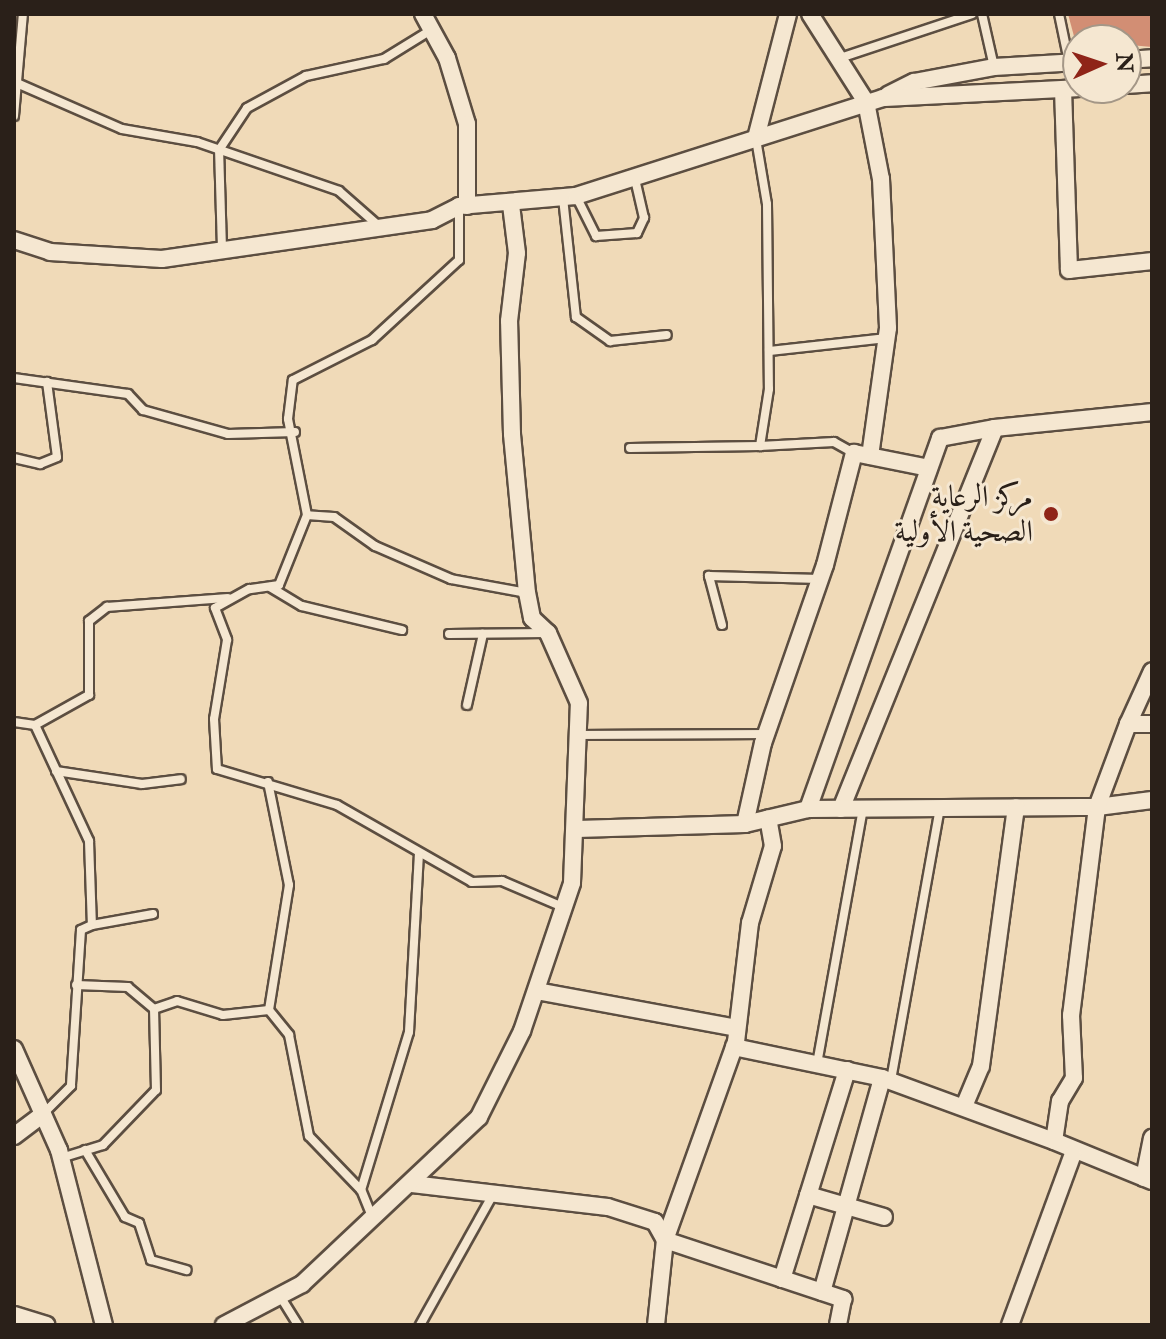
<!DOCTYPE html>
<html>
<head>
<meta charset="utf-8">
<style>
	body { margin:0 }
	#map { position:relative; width:1166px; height:1339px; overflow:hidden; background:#f0dab8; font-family:"IM FELL Double Pica",Amiri,serif }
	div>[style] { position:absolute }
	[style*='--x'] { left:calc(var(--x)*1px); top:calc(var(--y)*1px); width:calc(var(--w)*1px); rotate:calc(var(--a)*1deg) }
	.building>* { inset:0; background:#d28e74 }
	.roads { filter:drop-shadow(2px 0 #5c4e41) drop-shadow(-2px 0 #5c4e41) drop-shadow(0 2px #5c4e41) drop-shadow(0 -2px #5c4e41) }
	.lane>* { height:8px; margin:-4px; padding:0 4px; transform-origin:4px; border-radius:4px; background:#f5e7d1 }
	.street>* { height:16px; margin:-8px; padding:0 8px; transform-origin:8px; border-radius:8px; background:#f5e7d1 }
	.dots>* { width:22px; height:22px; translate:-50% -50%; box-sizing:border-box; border:4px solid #f5e7d1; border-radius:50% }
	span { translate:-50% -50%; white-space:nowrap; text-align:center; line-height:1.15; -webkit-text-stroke:6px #f5e7d1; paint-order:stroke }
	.poi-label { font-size:30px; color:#2a2019 }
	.right { translate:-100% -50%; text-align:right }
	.frame { position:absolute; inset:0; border:16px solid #2a2019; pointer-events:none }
	.north { position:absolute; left:1062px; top:24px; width:80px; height:80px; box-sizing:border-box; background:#f5e7d1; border:2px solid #a49787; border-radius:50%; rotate:87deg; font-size:22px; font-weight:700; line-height:32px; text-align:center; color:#2a2019 }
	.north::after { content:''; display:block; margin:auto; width:28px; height:36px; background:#8f2418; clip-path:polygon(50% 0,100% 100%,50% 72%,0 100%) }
</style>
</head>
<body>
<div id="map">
	<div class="building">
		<i style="clip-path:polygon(1068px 14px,1152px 14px,1152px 47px,1075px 40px)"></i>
	</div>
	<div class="roads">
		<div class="lane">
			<i style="--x:982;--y:14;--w:54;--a:77.2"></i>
			<i style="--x:1059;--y:14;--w:49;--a:78.2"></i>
			<i style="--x:837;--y:59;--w:142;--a:-18.4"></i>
			<i style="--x:19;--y:84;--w:112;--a:23.6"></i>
			<i style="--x:122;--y:129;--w:76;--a:9.8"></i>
			<i style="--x:197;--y:142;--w:150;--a:19"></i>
			<i style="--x:339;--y:191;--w:53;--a:41.2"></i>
			<i style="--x:14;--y:116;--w:102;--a:-85"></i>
			<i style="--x:756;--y:139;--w:66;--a:80.4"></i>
			<i style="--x:767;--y:204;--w:185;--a:89.4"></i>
			<i style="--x:769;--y:389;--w:58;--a:99"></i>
			<i style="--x:760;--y:446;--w:74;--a:-3.1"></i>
			<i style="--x:834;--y:442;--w:23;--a:29"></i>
			<i style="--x:576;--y:196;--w:45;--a:63.4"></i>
			<i style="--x:596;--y:236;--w:41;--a:-4.2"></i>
			<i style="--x:637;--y:233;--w:17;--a:-65"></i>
			<i style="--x:644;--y:218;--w:39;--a:-103"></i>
			<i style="--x:563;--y:198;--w:120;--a:83.8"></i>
			<i style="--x:576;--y:317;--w:42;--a:35.2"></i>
			<i style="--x:610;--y:341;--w:57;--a:-6"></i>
			<i style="--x:222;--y:249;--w:99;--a:-91.7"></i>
			<i style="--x:219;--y:150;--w:50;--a:-56.3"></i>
			<i style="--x:247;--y:108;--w:67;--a:-28.5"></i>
			<i style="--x:306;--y:76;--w:80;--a:-12.3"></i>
			<i style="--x:384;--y:59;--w:55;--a:-31.7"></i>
			<i style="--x:769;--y:351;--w:119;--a:-6.3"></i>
			<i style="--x:14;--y:378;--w:115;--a:8"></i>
			<i style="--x:128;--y:394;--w:22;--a:47"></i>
			<i style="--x:143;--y:410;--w:88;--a:15.8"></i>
			<i style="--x:228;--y:434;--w:67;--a:-1.7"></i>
			<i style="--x:630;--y:448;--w:130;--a:-0.9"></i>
			<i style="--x:14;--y:458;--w:27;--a:13"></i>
			<i style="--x:40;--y:464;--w:18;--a:-22"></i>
			<i style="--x:57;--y:457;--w:76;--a:-97.6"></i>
			<i style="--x:307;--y:515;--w:98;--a:-101.2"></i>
			<i style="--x:288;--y:419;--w:39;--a:-83"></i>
			<i style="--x:293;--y:380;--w:89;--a:-26.9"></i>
			<i style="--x:372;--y:340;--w:118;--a:-42.6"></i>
			<i style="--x:459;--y:260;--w:54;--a:-90"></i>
			<i style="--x:270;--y:587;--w:37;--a:31"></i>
			<i style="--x:302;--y:606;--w:103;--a:13.5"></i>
			<i style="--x:527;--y:593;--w:77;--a:-169.6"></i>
			<i style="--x:451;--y:579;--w:83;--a:-156.5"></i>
			<i style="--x:375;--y:546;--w:50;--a:-144.7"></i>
			<i style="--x:334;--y:517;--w:27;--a:-176"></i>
			<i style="--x:307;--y:515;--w:75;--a:111.8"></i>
			<i style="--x:279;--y:585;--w:30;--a:172"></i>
			<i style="--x:249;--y:589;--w:39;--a:151"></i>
			<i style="--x:215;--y:608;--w:34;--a:69"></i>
			<i style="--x:227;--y:640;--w:80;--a:99.3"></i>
			<i style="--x:214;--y:719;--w:50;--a:86.6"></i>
			<i style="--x:217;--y:769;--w:125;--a:16.7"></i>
			<i style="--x:337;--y:805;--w:155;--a:29.7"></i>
			<i style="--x:472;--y:882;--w:30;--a:-2"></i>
			<i style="--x:502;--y:881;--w:69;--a:23.2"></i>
			<i style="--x:722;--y:625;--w:51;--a:-104.9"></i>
			<i style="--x:709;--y:576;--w:111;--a:1.5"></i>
			<i style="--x:449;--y:634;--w:98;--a:-0.6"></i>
			<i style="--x:467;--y:705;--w:73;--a:-77.3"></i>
			<i style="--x:14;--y:722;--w:21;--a:8"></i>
			<i style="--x:35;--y:725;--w:128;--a:65"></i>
			<i style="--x:89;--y:841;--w:84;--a:88"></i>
			<i style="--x:92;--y:925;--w:12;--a:156"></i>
			<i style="--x:81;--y:930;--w:156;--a:93.7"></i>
			<i style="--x:71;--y:1086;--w:40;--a:135"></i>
			<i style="--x:35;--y:725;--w:62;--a:-29.1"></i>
			<i style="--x:89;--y:695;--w:74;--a:-90"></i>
			<i style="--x:89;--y:621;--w:23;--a:-38"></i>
			<i style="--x:107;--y:607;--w:121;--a:-4.3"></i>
			<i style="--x:580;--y:735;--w:185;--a:-0.3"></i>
			<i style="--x:56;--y:771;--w:87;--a:8.6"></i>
			<i style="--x:142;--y:784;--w:39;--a:-7"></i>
			<i style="--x:268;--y:782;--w:105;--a:78.5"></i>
			<i style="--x:289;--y:885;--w:127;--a:99.1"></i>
			<i style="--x:269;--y:1010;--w:32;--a:51"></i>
			<i style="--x:289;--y:1035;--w:103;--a:78.8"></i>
			<i style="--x:309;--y:1136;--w:75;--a:46.1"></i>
			<i style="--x:92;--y:925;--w:62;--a:-10.2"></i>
			<i style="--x:154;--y:1009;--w:24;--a:-19"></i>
			<i style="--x:177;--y:1001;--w:48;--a:16.9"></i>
			<i style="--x:223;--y:1015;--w:46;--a:-6.2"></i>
			<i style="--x:817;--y:1064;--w:259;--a:-79.8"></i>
			<i style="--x:891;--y:1080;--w:276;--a:-79.8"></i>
			<i style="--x:85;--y:1150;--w:78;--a:59.2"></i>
			<i style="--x:125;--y:1217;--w:15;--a:23"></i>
			<i style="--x:139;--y:1223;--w:39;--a:72"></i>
			<i style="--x:151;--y:1260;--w:37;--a:16"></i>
			<i style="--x:61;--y:1158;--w:44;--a:-17.2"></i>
			<i style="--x:103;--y:1145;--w:76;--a:-46.1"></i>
			<i style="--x:156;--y:1090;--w:81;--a:-91.4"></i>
			<i style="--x:154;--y:1009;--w:34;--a:-140"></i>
			<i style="--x:128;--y:987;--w:52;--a:-177.8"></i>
			<i style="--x:373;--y:1219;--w:31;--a:-112"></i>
			<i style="--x:361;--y:1190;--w:165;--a:-73.1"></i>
			<i style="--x:409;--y:1032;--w:178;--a:-86.8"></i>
			<i style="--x:280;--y:1296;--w:34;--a:58"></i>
			<i style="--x:420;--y:1325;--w:145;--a:-60.8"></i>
		</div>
		<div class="street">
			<i style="--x:423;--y:14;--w:50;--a:61.4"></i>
			<i style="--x:447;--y:58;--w:69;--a:73.1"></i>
			<i style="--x:467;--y:124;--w:82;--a:90"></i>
			<i style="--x:810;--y:14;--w:104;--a:57.5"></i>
			<i style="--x:866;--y:102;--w:78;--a:79"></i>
			<i style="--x:881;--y:179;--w:149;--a:87.3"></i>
			<i style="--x:888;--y:328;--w:129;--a:98"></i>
			<i style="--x:1126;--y:60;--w:26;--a:-4"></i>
			<i style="--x:1126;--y:85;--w:26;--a:-4"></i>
			<i style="--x:1063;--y:89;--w:181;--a:88.1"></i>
			<i style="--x:1069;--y:270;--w:83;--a:-6.2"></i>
			<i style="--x:888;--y:95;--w:29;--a:-27"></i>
			<i style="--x:914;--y:82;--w:81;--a:-10.6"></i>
			<i style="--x:994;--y:67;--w:84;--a:-3.4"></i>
			<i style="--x:756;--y:138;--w:128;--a:-75.5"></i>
			<i style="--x:14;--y:240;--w:38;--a:18"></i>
			<i style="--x:50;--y:252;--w:112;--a:3.6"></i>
			<i style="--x:162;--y:259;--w:273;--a:-8.2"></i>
			<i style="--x:432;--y:220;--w:30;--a:-27"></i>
			<i style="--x:459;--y:206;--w:117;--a:-4.9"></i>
			<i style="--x:576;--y:196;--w:322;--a:-17.7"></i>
			<i style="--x:883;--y:98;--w:195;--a:-2.9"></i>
			<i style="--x:1128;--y:724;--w:58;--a:-65.6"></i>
			<i style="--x:1152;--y:800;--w:55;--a:172.7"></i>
			<i style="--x:1097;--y:807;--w:210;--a:97.1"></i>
			<i style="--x:1071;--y:1015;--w:63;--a:87.3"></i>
			<i style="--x:1074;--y:1078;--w:27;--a:121"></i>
			<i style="--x:1060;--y:1101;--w:40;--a:98.5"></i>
			<i style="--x:1054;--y:1141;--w:106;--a:22.2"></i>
			<i style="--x:808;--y:809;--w:394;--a:-70.4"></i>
			<i style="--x:940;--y:438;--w:56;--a:-10.3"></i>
			<i style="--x:841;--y:809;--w:411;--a:-68"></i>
			<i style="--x:995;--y:428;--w:158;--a:-5.8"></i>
			<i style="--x:745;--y:824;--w:83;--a:-77.5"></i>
			<i style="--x:763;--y:743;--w:188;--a:-70.8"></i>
			<i style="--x:825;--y:565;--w:116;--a:-75.5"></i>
			<i style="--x:854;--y:453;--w:76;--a:11.3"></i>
			<i style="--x:577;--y:829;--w:168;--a:-1.7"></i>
			<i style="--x:745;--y:824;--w:65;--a:-13.4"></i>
			<i style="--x:808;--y:809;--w:289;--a:-0.4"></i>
			<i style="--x:1097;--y:807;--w:89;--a:-69.5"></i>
			<i style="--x:1128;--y:724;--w:24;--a:0"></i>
			<i style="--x:537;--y:991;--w:203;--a:10.5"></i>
			<i style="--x:734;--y:1047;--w:151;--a:11.8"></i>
			<i style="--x:882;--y:1078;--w:183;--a:20.1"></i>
			<i style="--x:14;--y:1049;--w:111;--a:66"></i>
			<i style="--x:59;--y:1150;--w:181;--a:75.6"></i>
			<i style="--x:965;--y:1104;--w:41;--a:-67.2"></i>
			<i style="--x:981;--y:1066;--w:261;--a:-82.3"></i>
			<i style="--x:14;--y:1136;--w:36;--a:-37"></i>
			<i style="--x:1144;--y:1178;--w:41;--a:-78.7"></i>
			<i style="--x:412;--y:1184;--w:197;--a:6.7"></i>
			<i style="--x:608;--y:1207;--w:49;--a:17.7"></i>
			<i style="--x:655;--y:1222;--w:21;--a:61"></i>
			<i style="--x:808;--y:1195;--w:79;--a:16.1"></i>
			<i style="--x:665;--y:1240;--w:210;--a:-70.3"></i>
			<i style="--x:736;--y:1042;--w:120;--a:-83.3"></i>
			<i style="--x:750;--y:923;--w:80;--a:-73.4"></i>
			<i style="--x:773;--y:846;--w:28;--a:-100"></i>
			<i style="--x:782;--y:1279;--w:219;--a:-72.7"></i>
			<i style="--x:822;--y:1292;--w:222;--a:-74.3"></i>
			<i style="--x:14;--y:1315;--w:34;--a:17"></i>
			<i style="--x:224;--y:1325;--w:88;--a:-27.7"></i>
			<i style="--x:302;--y:1284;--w:243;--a:-43.3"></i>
			<i style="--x:479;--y:1117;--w:96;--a:-63.4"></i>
			<i style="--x:522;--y:1031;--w:156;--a:-71.3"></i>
			<i style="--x:572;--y:883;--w:180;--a:-87.8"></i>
			<i style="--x:579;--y:703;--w:77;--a:-113.9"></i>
			<i style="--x:548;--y:633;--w:22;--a:-137"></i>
			<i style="--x:532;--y:618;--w:25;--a:-101"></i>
			<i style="--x:527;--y:593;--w:160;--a:-95.4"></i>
			<i style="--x:512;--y:434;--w:113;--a:-91.5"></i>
			<i style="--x:509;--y:321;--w:68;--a:-83.3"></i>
			<i style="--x:517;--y:253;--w:48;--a:-97.1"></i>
			<i style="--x:656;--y:1325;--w:85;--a:-84"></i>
			<i style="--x:665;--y:1240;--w:188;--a:18.3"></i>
			<i style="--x:843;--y:1299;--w:26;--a:101"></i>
			<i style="--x:1010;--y:1325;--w:182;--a:-69.8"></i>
		</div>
	</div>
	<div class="dots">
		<i style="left:1051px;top:514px;background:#8f2418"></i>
	</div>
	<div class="poi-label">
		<span class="right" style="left:1033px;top:514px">مركز الرعاية<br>الصحية الأولية</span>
	</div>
	<div class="frame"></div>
	<div class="north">N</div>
</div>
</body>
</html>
